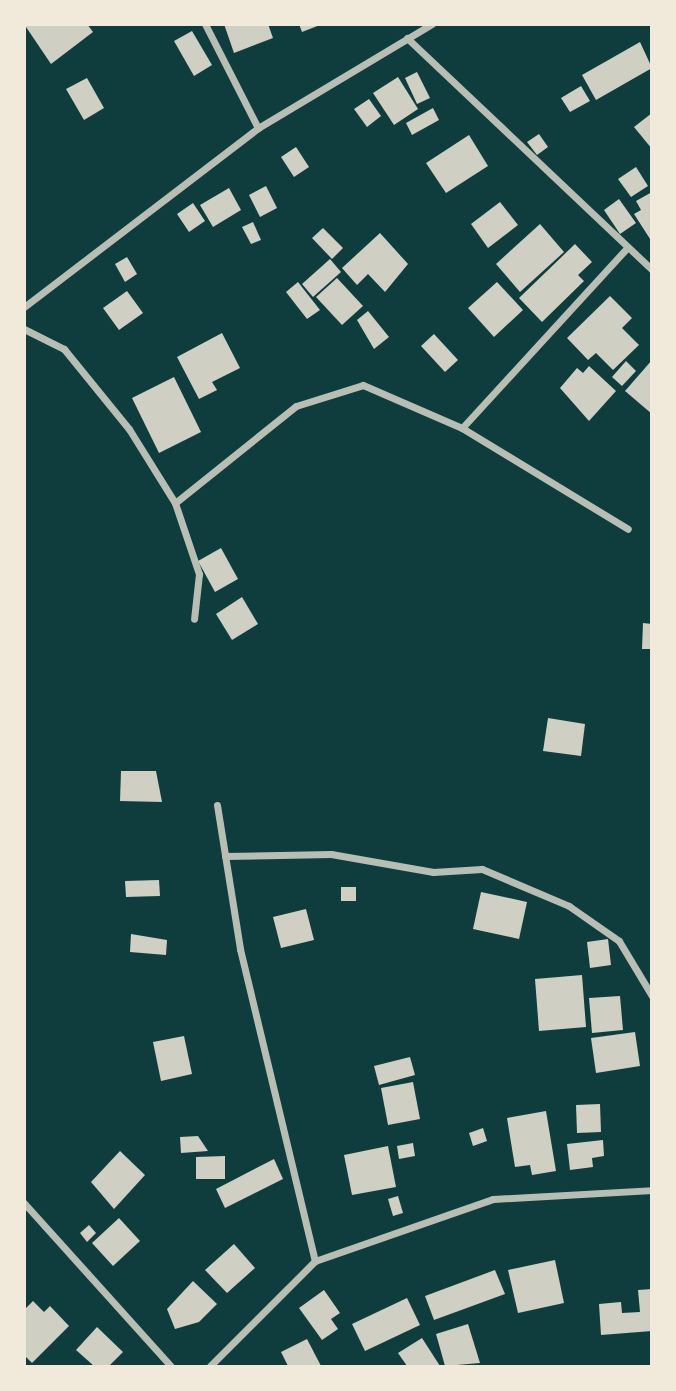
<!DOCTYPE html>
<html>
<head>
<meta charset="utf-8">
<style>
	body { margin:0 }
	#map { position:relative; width:676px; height:1391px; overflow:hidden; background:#0f3d3e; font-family:Literata,serif }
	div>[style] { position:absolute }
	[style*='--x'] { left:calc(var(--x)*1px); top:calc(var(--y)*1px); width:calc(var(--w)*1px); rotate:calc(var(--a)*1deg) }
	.building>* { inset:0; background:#cfcfc3 }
	.minor>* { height:7px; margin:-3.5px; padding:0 3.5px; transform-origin:3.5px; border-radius:3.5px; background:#b8beb3 }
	span { translate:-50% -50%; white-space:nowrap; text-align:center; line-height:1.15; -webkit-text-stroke:5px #f1e9da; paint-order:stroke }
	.frame { position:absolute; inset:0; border:26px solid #f1e9da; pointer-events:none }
</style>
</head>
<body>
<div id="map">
	<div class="building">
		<i style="clip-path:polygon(24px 24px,87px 24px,93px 32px,51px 64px)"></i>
		<i style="clip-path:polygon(224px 24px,268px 24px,273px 38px,234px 53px)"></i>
		<i style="clip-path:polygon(299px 24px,320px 24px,320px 25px,302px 32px)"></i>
		<i style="clip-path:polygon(192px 31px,212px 65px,194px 76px,174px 41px)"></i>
		<i style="clip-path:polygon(640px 42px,652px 68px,596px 100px,582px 75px)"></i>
		<i style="clip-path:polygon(417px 72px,430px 98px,417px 104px,405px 78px)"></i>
		<i style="clip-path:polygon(398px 77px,418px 109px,394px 125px,373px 93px)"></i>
		<i style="clip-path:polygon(87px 78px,104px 108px,84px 120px,66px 89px)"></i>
		<i style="clip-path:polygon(581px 86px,590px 101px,570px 112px,561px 98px)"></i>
		<i style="clip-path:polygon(369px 99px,381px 116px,367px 127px,354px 109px)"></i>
		<i style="clip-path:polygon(433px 108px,439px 120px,412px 135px,406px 123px)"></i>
		<i style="clip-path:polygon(652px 113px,652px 149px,634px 127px)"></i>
		<i style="clip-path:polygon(539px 134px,548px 147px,537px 155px,527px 142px)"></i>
		<i style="clip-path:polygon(469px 135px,488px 166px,446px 193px,426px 163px)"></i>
		<i style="clip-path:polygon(296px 147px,309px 167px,294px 177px,281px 157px)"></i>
		<i style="clip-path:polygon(636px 167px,648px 186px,631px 197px,618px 179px)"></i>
		<i style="clip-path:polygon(266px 186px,277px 208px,260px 217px,249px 195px)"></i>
		<i style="clip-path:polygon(229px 188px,241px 210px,213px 227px,200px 205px)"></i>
		<i style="clip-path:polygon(652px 192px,652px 242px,634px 214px,641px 210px,636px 201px)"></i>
		<i style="clip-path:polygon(619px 199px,636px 223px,620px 234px,604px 210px)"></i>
		<i style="clip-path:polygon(500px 202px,518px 225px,488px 248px,471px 224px)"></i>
		<i style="clip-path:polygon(193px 203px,205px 221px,189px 232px,177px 214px)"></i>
		<i style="clip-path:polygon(253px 222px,261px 240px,251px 244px,242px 227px)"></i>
		<i style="clip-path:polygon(540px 224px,564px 252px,520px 292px,496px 264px)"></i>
		<i style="clip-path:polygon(323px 228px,343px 248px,332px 259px,312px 238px)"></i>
		<i style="clip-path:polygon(380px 233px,408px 264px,385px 292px,368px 274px,357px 285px,342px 268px)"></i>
		<i style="clip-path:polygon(575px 244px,592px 262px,578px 275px,584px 281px,542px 322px,519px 298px)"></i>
		<i style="clip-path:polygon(127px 257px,137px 274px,125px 282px,115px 264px)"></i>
		<i style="clip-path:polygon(330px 259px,341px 272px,313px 297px,302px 284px)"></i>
		<i style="clip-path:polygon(337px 278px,363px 306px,342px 325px,316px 297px)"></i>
		<i style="clip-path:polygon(298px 282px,320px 310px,307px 319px,286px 292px)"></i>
		<i style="clip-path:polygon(497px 282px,523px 310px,494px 337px,468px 308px)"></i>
		<i style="clip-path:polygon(127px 291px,143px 313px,119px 330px,103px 308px)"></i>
		<i style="clip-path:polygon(610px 296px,632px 318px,622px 328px,639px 345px,613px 370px,596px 353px,588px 360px,567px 338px)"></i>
		<i style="clip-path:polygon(368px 311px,389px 337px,374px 349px,357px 320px)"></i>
		<i style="clip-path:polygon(222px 333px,240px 368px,212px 382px,217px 390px,199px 399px,177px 357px)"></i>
		<i style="clip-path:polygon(434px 334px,458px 360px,445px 372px,421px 346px)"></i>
		<i style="clip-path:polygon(652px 360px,652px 414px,625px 391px)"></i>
		<i style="clip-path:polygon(626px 361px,636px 371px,622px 386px,612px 377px)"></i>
		<i style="clip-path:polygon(589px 366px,616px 391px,589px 421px,560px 388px,577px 368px,583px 373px)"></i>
		<i style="clip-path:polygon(174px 377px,201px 432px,159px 453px,132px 398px)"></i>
		<i style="clip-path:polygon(221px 548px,238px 579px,215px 592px,198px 561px)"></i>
		<i style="clip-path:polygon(242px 597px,258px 624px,232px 640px,216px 614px)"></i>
		<i style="clip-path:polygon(643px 623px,652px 624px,652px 649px,642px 649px)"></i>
		<i style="clip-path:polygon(548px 718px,585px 724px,581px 756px,543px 751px)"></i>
		<i style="clip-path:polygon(121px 771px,156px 771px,162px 802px,120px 801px)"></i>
		<i style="clip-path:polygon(159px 880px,160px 896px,126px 897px,125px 881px)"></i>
		<i style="clip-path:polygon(341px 887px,356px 887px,356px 901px,341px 901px)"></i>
		<i style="clip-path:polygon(481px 892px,527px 902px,519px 939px,473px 929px)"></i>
		<i style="clip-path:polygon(306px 909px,314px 940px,281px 948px,273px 917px)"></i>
		<i style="clip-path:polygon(131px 934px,167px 940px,166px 955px,130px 952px)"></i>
		<i style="clip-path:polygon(608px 939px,611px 965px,590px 968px,587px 942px)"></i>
		<i style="clip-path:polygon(582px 975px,586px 1027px,539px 1031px,535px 979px)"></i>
		<i style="clip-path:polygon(620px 996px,623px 1030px,592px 1033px,589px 998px)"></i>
		<i style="clip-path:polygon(635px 1032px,640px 1066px,596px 1073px,591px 1038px)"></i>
		<i style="clip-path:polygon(184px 1036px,192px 1074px,161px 1081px,153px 1042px)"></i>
		<i style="clip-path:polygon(410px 1057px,415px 1075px,379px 1085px,374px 1066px)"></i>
		<i style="clip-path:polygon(413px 1082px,420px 1119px,388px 1125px,381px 1088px)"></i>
		<i style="clip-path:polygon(600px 1104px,601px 1132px,577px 1133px,576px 1105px)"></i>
		<i style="clip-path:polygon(546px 1111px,556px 1171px,532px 1175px,530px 1165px,515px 1167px,507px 1118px)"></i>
		<i style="clip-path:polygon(483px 1128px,487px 1141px,473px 1146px,469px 1133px)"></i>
		<i style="clip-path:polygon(198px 1136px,208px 1151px,181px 1153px,180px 1137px)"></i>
		<i style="clip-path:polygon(603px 1140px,604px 1156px,592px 1158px,593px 1167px,570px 1170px,567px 1144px)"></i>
		<i style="clip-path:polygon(413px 1143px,415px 1156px,399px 1159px,397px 1146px)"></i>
		<i style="clip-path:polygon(388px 1146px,396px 1187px,352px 1195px,344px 1155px)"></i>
		<i style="clip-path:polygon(120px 1151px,145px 1175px,114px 1209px,91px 1182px)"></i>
		<i style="clip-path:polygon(225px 1156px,225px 1179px,196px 1179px,196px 1157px)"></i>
		<i style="clip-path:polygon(274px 1159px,283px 1179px,225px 1208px,216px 1189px)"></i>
		<i style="clip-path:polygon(398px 1196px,403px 1213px,393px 1216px,388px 1199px)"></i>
		<i style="clip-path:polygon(119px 1218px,140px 1241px,113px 1266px,92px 1243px)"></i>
		<i style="clip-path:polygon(89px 1225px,96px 1233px,87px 1242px,80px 1233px)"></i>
		<i style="clip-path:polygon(234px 1244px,255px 1268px,227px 1293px,205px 1270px)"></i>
		<i style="clip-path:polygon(555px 1260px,564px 1303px,518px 1313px,508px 1270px)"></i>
		<i style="clip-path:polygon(495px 1270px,505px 1294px,434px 1320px,425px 1296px)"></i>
		<i style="clip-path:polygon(193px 1281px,217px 1304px,199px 1322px,175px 1329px,167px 1309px)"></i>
		<i style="clip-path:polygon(652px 1289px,652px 1331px,601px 1335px,599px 1304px,621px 1302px,622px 1313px,640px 1312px,638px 1290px)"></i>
		<i style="clip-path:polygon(324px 1290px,340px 1313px,331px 1319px,338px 1329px,322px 1340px,299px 1308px)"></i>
		<i style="clip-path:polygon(407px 1298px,420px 1325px,365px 1351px,352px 1324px)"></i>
		<i style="clip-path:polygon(33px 1301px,44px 1312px,50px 1306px,69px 1326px,32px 1363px,24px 1355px,24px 1310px)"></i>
		<i style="clip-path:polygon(468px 1324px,480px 1363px,445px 1366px,436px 1334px)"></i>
		<i style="clip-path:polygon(97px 1327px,123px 1352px,109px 1366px,94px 1366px,76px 1350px)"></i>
		<i style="clip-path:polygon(422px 1338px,440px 1366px,407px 1366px,398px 1353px)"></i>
		<i style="clip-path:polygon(307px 1339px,321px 1366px,288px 1366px,281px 1352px)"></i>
	</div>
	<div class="minor">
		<i style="--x:205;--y:24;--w:117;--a:63"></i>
		<i style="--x:407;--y:38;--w:337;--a:43.4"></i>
		<i style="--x:24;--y:307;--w:295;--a:-37.4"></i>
		<i style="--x:258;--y:128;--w:203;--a:-30.9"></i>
		<i style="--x:24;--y:329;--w:45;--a:26.6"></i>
		<i style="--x:64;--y:349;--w:103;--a:50.9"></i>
		<i style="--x:129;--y:429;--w:87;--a:58.1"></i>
		<i style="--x:175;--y:503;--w:75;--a:71.3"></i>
		<i style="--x:199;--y:574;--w:45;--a:96.3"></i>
		<i style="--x:462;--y:428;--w:243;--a:-47.5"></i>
		<i style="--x:175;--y:503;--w:155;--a:-38.7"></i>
		<i style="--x:296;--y:406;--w:70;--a:-17.4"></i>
		<i style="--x:363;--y:385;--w:108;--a:23.5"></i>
		<i style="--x:462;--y:428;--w:194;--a:31.3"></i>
		<i style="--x:217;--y:805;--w:146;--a:80.9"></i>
		<i style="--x:240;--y:949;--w:321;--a:76.5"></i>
		<i style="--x:225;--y:856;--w:106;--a:-1.1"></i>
		<i style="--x:331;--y:854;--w:104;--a:10"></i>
		<i style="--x:433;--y:872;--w:49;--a:-3.5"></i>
		<i style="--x:482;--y:869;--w:95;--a:23"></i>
		<i style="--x:569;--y:906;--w:61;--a:35"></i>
		<i style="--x:619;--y:941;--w:64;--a:59"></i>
		<i style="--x:24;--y:1203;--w:219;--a:48"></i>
		<i style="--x:210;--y:1366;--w:148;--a:-45"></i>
		<i style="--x:315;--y:1261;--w:188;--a:-19.2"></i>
		<i style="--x:493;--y:1199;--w:159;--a:-3.2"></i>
	</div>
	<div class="frame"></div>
</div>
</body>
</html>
